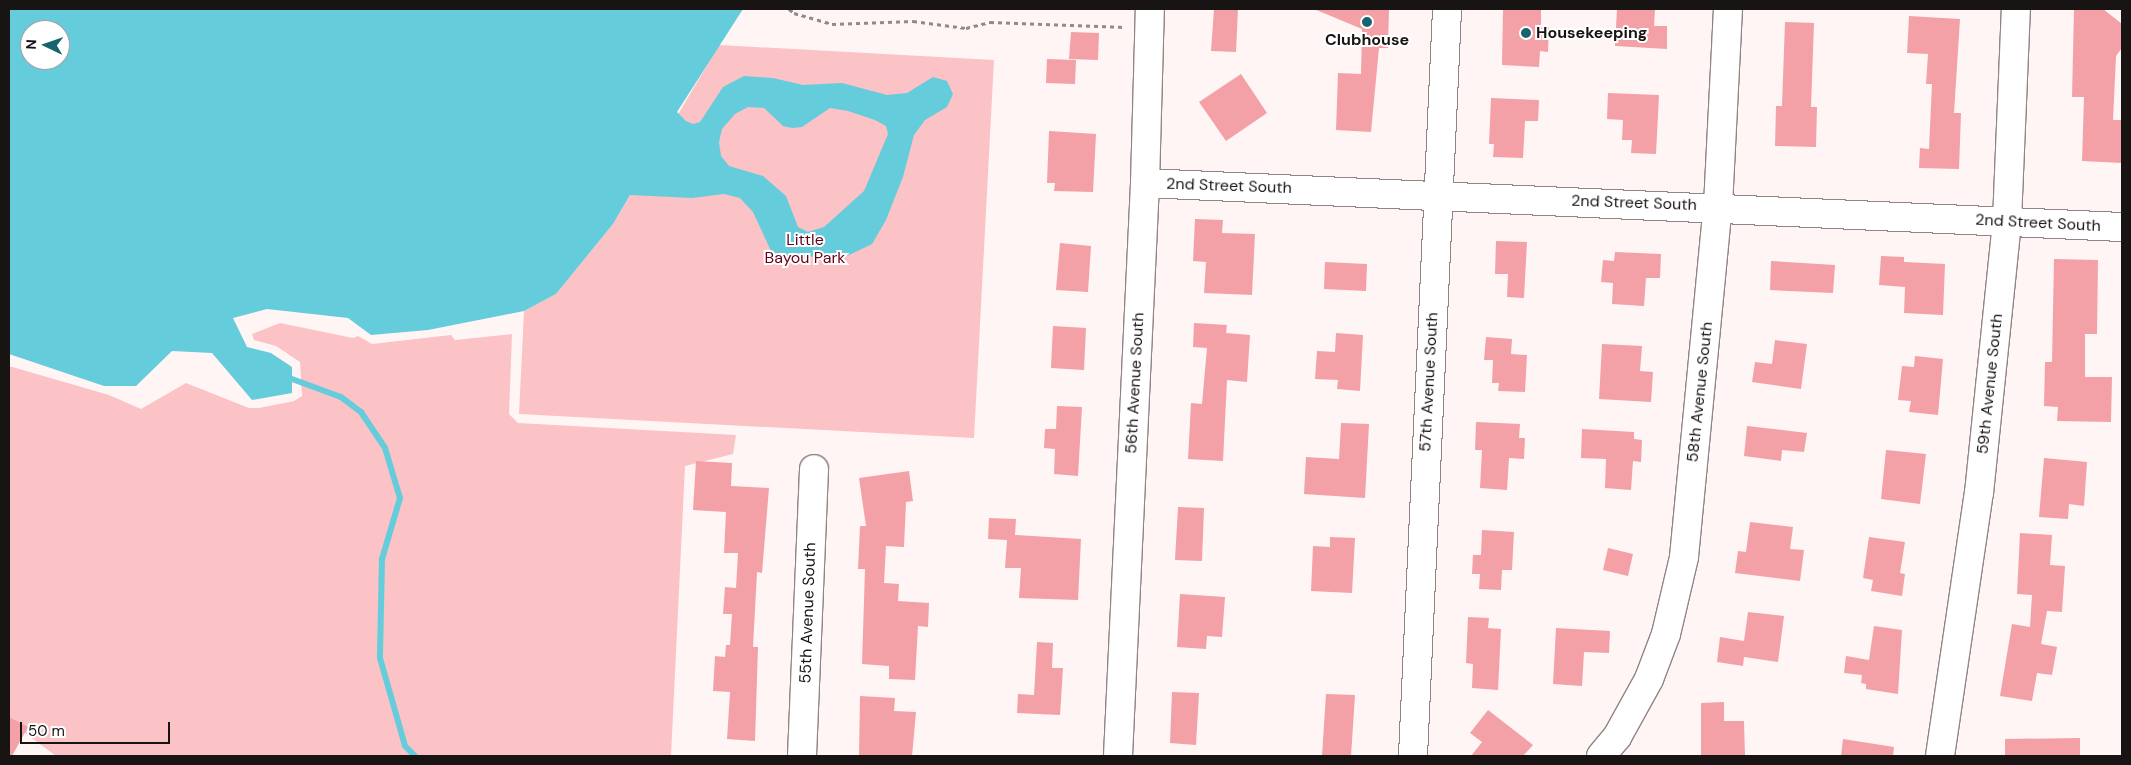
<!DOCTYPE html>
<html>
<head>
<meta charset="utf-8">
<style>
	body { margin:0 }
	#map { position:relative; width:2131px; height:765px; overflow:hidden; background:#fff5f5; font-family:"DM Sans",sans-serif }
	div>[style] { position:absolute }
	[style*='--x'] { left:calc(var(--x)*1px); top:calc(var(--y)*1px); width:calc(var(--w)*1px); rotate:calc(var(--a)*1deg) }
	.green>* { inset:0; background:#fbc3c6 }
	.water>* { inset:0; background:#64ccda }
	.stream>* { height:6px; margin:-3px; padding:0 3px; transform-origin:3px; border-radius:3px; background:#64ccda }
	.building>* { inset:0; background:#f3a1a6 }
	.path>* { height:3px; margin-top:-1.5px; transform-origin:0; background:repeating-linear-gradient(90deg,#928a8a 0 4px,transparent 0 8px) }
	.roads { filter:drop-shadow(1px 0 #928485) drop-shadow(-1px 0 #928485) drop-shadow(0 1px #928485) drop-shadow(0 -1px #928485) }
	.minor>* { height:28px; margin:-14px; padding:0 14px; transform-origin:14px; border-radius:14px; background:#fff }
	.dots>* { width:14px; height:14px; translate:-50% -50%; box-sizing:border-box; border:2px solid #fff; border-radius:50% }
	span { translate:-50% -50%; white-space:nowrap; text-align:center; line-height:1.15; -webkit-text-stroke:4px #fff; paint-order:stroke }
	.poi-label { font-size:16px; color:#191414; font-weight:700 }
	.left { translate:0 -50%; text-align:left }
	.street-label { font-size:16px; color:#191414 }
	.park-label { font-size:16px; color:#63001b }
	.frame { position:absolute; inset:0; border:10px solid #191414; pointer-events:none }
	.north { position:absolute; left:20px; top:20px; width:50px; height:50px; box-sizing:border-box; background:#fff; border:1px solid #a3a1a1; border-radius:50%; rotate:273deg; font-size:14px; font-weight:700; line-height:20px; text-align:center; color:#191414 }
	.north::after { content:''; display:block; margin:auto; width:18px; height:22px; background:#16646d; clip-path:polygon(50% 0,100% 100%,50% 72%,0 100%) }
	.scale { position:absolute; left:20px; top:722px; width:150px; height:22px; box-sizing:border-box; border:2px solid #191414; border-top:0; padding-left:6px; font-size:15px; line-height:18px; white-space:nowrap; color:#191414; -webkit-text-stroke:4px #fff; paint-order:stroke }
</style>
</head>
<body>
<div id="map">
	<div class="green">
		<i style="clip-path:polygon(719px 45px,994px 60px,974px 438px,519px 414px,524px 311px,556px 294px,613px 224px)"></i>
		<i style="clip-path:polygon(280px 323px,353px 338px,358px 336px,372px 344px,451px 335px,455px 340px,512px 334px,509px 414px,518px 423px,736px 435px,733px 454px,685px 466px,671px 756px,56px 756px,9px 721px,9px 366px,109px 395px,141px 409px,186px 383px,249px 408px,259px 408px,294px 401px,302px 396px,300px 362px,276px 346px,254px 340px,252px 334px)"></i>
	</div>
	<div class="water">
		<i style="clip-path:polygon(evenodd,9px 9px,743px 9px,677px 112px,686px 121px,693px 124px,700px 122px,723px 87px,744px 76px,773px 78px,803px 85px,842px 83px,887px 95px,907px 93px,933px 77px,947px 81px,953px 94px,947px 107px,925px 120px,914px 135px,903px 177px,886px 220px,872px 244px,847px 256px,785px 257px,771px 251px,753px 212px,740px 198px,724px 194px,692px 198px,630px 195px,613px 224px,556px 294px,524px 311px,428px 330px,371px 335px,348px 318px,267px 309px,233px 318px,247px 347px,271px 353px,292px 367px,292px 393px,252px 400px,212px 353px,172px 351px,136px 386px,104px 386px,9px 354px,9px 9px,30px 30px,60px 30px,60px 60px,30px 60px,30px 30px,9px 9px,748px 107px,764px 108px,783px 126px,792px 128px,802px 127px,830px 108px,848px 111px,875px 120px,886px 126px,888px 134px,864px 191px,824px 227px,808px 232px,798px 227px,786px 196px,763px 176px,729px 166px,721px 156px,719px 142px,722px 129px,735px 114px,748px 107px)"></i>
	</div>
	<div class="stream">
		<i style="--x:292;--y:379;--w:52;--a:20.2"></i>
		<i style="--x:341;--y:397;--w:25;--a:37"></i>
		<i style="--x:361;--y:412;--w:43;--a:56.3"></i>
		<i style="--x:385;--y:448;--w:52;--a:73.3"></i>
		<i style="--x:400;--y:498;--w:64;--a:106.4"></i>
		<i style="--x:382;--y:559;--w:99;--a:91.2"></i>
		<i style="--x:380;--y:658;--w:91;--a:74.1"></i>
		<i style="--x:405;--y:746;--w:14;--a:45"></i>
	</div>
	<div class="building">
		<i style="clip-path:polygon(1214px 9px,1238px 9px,1236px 52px,1211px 51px)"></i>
		<i style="clip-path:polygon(1314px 9px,1389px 9px,1388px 48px,1379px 48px,1371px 132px,1336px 130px,1338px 73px,1361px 74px,1362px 29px)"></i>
		<i style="clip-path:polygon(1503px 9px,1541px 9px,1541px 27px,1549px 27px,1548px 52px,1540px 51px,1539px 67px,1502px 65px)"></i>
		<i style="clip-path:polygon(1617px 9px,1655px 9px,1654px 26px,1667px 26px,1667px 49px,1615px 46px)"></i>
		<i style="clip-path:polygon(2074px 9px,2103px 9px,2122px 24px,2122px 48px,2116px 56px,2113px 120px,2122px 120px,2122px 163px,2082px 161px,2084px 97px,2072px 97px)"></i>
		<i style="clip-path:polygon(1909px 16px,1960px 19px,1954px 113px,1961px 113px,1959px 169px,1919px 168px,1920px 148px,1929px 149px,1932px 84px,1926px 84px,1928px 54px,1907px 53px)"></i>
		<i style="clip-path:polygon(1785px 22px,1814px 23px,1811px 107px,1817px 107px,1816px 147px,1775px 146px,1776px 106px,1782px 106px)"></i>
		<i style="clip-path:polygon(1071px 32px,1099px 33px,1098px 60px,1069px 59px)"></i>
		<i style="clip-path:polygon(1047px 59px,1076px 60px,1075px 84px,1046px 83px)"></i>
		<i style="clip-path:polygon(1241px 74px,1267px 113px,1226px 141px,1199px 102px)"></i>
		<i style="clip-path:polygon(1608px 93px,1659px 95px,1656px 154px,1631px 153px,1632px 140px,1622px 140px,1623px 120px,1607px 119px)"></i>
		<i style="clip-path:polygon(1491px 98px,1539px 100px,1538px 121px,1525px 121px,1523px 158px,1493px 157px,1494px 144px,1489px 144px)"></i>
		<i style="clip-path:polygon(1049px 131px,1096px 134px,1093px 192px,1054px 191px,1055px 183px,1047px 183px)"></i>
		<i style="clip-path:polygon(1195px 219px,1223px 220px,1222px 233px,1255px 234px,1252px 295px,1204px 293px,1206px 262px,1193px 261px)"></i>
		<i style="clip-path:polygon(1496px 241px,1527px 242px,1524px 298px,1507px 297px,1508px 274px,1495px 274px)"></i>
		<i style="clip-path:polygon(1060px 243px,1091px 246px,1088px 292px,1056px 290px)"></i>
		<i style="clip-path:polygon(1615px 252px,1661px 254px,1660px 278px,1646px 278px,1644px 306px,1612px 304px,1613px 283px,1601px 282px,1603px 260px,1614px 261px)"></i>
		<i style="clip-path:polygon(1881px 256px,1904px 257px,1904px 262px,1945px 264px,1943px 315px,1904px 313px,1905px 287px,1879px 285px)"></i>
		<i style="clip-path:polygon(2054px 259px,2098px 260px,2097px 334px,2085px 334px,2085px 377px,2112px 377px,2111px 422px,2057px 421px,2058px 407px,2044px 406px,2045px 362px,2052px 362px)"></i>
		<i style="clip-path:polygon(1771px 261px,1835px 265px,1833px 293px,1770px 290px)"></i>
		<i style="clip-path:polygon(1325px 262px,1367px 264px,1366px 291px,1324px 289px)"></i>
		<i style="clip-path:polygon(1194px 323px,1227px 325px,1226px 333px,1250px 335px,1247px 382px,1227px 380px,1223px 461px,1188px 459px,1191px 403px,1202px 404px,1207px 348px,1193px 347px)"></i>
		<i style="clip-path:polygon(1053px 326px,1086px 328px,1084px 370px,1051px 368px)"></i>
		<i style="clip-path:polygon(1336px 333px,1363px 335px,1360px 391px,1337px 389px,1338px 380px,1315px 379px,1317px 351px,1335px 352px)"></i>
		<i style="clip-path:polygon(1486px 337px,1512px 339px,1511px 354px,1527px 355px,1525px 392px,1498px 391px,1499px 383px,1492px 383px,1493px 360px,1484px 360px)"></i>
		<i style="clip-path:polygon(1775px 340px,1807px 344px,1801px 389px,1752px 382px,1755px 362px,1772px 364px)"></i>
		<i style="clip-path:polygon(1602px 344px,1642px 346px,1640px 371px,1653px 372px,1651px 402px,1599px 399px)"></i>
		<i style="clip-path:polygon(1915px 356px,1943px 359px,1938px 415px,1909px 412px,1911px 401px,1898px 400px,1902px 366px,1914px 367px)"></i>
		<i style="clip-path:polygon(1057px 406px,1082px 407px,1078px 476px,1054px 474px,1055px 449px,1044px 448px,1045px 429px,1056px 429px)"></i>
		<i style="clip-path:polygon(1476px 422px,1520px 424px,1519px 438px,1525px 438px,1524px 459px,1509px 458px,1507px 490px,1480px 488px,1482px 450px,1475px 450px)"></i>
		<i style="clip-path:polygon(1341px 423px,1369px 424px,1365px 498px,1304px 494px,1306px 457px,1339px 459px)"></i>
		<i style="clip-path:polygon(1747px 426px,1807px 433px,1804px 452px,1782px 450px,1781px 461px,1744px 456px)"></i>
		<i style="clip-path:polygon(1582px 429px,1634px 432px,1634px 439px,1642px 440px,1641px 462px,1633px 461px,1631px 490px,1605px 488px,1606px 459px,1581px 458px)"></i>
		<i style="clip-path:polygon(1886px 450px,1926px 454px,1920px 504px,1881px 499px)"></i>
		<i style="clip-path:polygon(2044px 458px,2087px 462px,2084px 506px,2069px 504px,2068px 519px,2039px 517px)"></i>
		<i style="clip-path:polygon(696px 461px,732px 463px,731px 486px,769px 488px,762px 573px,757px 572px,753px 647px,758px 647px,755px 741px,727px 739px,730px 692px,713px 691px,715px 656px,725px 657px,726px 645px,730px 645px,732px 614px,723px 614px,725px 587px,736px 588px,738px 553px,724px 553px,726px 512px,693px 510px)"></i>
		<i style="clip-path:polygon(909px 471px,913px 501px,906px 502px,904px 547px,886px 546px,884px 583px,899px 584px,898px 601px,929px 603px,928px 627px,918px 626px,915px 680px,889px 679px,889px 666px,862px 664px,865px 569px,858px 569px,860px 526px,866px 526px,859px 478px)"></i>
		<i style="clip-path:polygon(1178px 507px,1204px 508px,1202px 561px,1175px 560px)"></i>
		<i style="clip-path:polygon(989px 518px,1016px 519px,1015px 535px,1081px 539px,1078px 600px,1019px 598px,1021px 568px,1005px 568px,1007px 540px,988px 539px)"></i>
		<i style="clip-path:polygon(1750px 522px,1793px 527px,1790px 549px,1804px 550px,1800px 581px,1735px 573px,1738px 551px,1746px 552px)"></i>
		<i style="clip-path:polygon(1482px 530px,1514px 532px,1512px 570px,1502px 570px,1501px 590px,1479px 589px,1480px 574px,1472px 574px,1473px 555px,1481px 555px)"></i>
		<i style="clip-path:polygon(2020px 533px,2052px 535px,2050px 565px,2065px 566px,2062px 612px,2047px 611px,2041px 644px,2057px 647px,2052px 675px,2037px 673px,2032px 701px,2000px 696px,2012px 624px,2030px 627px,2032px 595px,2017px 594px)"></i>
		<i style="clip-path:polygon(1330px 537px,1355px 538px,1352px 593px,1311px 591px,1313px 546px,1330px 547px)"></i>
		<i style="clip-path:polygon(1869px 537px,1905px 542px,1900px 573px,1905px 574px,1902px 596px,1871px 591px,1873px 580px,1863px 578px)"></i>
		<i style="clip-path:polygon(1608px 548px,1633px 554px,1628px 576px,1603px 570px)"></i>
		<i style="clip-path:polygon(1180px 594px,1225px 597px,1222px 637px,1207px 636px,1206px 649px,1177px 647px)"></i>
		<i style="clip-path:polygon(1748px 612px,1784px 616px,1778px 662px,1744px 657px,1743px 666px,1717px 662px,1720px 637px,1744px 641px)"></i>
		<i style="clip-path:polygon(1468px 617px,1489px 618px,1488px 628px,1501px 629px,1498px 690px,1472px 688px,1473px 664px,1466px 663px)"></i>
		<i style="clip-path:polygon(1874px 626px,1902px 630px,1898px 694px,1866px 689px,1866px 684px,1861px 683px,1862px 675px,1844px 673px,1846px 656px,1869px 660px)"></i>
		<i style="clip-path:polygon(1556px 628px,1610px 631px,1609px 653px,1584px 652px,1582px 686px,1553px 684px)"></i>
		<i style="clip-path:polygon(1037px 642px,1053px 643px,1052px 668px,1063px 668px,1060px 715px,1017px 713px,1018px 694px,1034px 695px)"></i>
		<i style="clip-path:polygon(1172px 692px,1199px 693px,1196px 745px,1170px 743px)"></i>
		<i style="clip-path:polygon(1326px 694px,1355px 695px,1351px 756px,1322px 756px)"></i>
		<i style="clip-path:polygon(860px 696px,895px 698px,894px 711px,916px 712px,912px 756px,859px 756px)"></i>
		<i style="clip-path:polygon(1724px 702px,1724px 721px,1744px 721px,1745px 756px,1701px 756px,1701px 703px)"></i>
		<i style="clip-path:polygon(1488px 710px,1533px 745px,1523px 756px,1471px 756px,1482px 742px,1470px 733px)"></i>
		<i style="clip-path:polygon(9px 717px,28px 727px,12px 756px,9px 756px)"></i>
		<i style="clip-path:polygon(2080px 738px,2080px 756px,2005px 756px,2005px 739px)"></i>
		<i style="clip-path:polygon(1843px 739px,1894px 747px,1893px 756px,1841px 756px)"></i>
	</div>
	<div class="path">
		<i style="--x:789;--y:9;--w:6;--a:39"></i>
		<i style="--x:794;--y:13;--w:40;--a:16"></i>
		<i style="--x:832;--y:24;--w:81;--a:-2.1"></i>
		<i style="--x:913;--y:21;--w:53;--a:7.5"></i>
		<i style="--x:966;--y:28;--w:25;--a:-14"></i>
		<i style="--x:990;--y:22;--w:136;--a:2.1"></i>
	</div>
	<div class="roads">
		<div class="minor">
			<i style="--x:1145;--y:183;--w:978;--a:2.58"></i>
			<i style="--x:802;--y:756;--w:287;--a:-87.6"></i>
			<i style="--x:1118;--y:756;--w:574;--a:-87.3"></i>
			<i style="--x:1145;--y:183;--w:174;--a:-88.4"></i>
			<i style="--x:1413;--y:756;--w:748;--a:-87.39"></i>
			<i style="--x:1601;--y:756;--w:25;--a:-50"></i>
			<i style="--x:1617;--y:737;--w:66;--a:-61.1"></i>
			<i style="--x:1649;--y:679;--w:48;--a:-69.3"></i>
			<i style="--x:1666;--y:634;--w:79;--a:-76.8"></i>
			<i style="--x:1684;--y:557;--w:353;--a:-84.5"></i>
			<i style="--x:1718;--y:206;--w:197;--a:-87.1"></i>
			<i style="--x:1940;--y:756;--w:266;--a:-81.6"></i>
			<i style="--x:1979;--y:493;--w:273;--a:-84.1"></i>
			<i style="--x:2007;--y:221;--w:212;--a:-87.6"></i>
		</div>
	</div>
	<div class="dots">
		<i style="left:1367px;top:22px;background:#16646d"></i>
		<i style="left:1526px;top:33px;background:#16646d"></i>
	</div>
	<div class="poi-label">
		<span class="left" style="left:1536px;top:33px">Housekeeping</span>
		<span style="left:1367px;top:40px">Clubhouse</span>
	</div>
	<div class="street-label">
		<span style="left:1229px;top:186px;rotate:2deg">2nd Street South</span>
		<span style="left:1634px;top:203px;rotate:2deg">2nd Street South</span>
		<span style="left:2038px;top:223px;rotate:3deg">2nd Street South</span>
		<span style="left:1429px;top:382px;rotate:-87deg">57th Avenue South</span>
		<span style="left:1135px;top:383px;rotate:-87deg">56th Avenue South</span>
		<span style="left:1990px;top:384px;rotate:-84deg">59th Avenue South</span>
		<span style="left:1700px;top:392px;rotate:-84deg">58th Avenue South</span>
		<span style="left:808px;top:613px;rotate:-88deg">55th Avenue South</span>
	</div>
	<div class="park-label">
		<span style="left:805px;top:249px">Little<br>Bayou Park</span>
	</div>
	<div class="frame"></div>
	<div class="north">N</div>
	<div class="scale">50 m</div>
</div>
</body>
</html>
